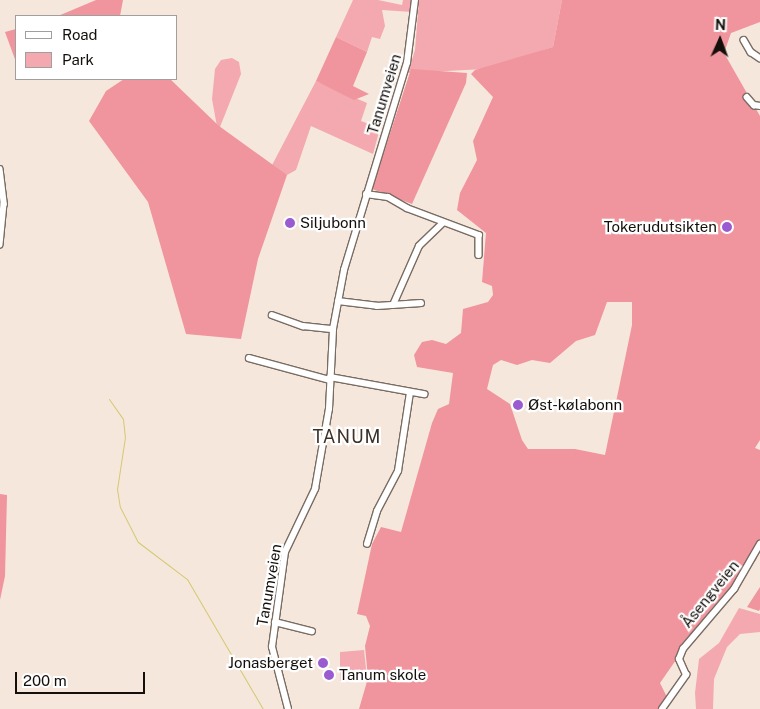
<!DOCTYPE html>
<html>
<head>
<meta charset="utf-8">
<style>
	body { margin:0 }
	#map { position:relative; width:760px; height:709px; overflow:hidden; background:#f6e7dd; font-family:"Public Sans",sans-serif }
	div>[style] { position:absolute }
	[style*='--x'] { left:calc(var(--x)*1px); top:calc(var(--y)*1px); width:calc(var(--w)*1px); rotate:calc(var(--a)*1deg) }
	.green>* { inset:0; background:#f3a9af }
	.forest>* { inset:0; background:#f0949d }
	.stream>* { height:1px; margin:-0.5px; padding:0 0.5px; transform-origin:0.5px; border-radius:0.5px; background:#d3c970 }
	.roads { filter:drop-shadow(1px 0 #796c62) drop-shadow(-1px 0 #796c62) drop-shadow(0 1px #796c62) drop-shadow(0 -1px #796c62) }
	.minor>* { height:5.5px; margin:-2.75px; padding:0 2.75px; transform-origin:2.75px; border-radius:2.75px; background:#fff }
	.dots>* { width:14px; height:14px; translate:-50% -50%; box-sizing:border-box; border:2px solid #fff; border-radius:50% }
	span { translate:-50% -50%; white-space:nowrap; text-align:center; line-height:1.15; -webkit-text-stroke:4.5px #fff; paint-order:stroke }
	.street-label { font-size:15px; color:#140f0b }
	.poi-label { font-size:15px; color:#140f0b }
	.left { translate:0 -50%; text-align:left }
	.right { translate:-100% -50%; text-align:right }
	.quarter-label { font-size:18px; color:#3d322a; letter-spacing:1px }
	.legend { position:absolute; left:15px; top:15px; width:162px; height:65px; box-sizing:border-box; background:#fff; border:1px solid #a19f9d; margin:0; padding:6px 9px; list-style:none; font-size:15px; color:#140f0b }
	.legend li { display:flex; align-items:center; gap:10px; height:25px }
	.legend b { width:25px; border:1px solid #a19f9d }
	.north { position:absolute; left:695px; top:15px; width:50px; height:50px; -webkit-text-stroke:4px #fff; paint-order:stroke; rotate:2deg; font-size:14px; font-weight:700; line-height:20px; text-align:center; color:#140f0b }
	.north::after { content:''; display:block; margin:auto; width:18px; height:22px; background:#140f0b; clip-path:polygon(50% 0,100% 100%,50% 72%,0 100%) }
	.scale { position:absolute; left:15px; top:672px; width:130px; height:22px; box-sizing:border-box; border:2px solid #140f0b; border-top:0; padding-left:6px; font-size:15px; line-height:18px; white-space:nowrap; color:#140f0b; -webkit-text-stroke:4px #fff; paint-order:stroke }
</style>
</head>
<body>
<div id="map">
	<div class="green">
		<i style="clip-path:polygon(353px 0,378px 0,402px 5px,403px 0,413px 0,412px 12px,382px 10px,385px 26px,380px 39px,372px 37px,367px 52px,336px 37px)"></i>
		<i style="clip-path:polygon(419px 0,562px 0,553px 47px,485px 69px,408px 73px,415px 50px)"></i>
		<i style="clip-path:polygon(232px 58px,239px 62px,241px 74px,218px 132px,212px 99px,215px 69px,221px 60px)"></i>
		<i style="clip-path:polygon(316px 81px,367px 103px,361px 121px,380px 128px,373px 154px,311px 126px,296px 170px,287px 175px,270px 169px)"></i>
		<i style="clip-path:polygon(739px 608px,760px 614px,760px 632px,740px 634px,727px 647px,714px 679px,713px 709px,696px 709px,695px 693px,699px 659px,719px 643px)"></i>
		<i style="clip-path:polygon(364px 650px,367px 678px,340px 681px,340px 652px)"></i>
	</div>
	<div class="forest">
		<i style="clip-path:polygon(96px 0,123px 0,120px 16px,58px 16px)"></i>
		<i style="clip-path:polygon(evenodd,562px 0,760px 0,760px 22px,731px 33px,724px 53px,760px 116px,760px 440px,755px 448px,760px 450px,760px 548px,756px 560px,712px 608px,660px 683px,667px 697px,663px 709px,359px 709px,368px 678px,365px 646px,370px 626px,366px 616px,357px 614px,372px 544px,381px 527px,401px 532px,432px 423px,438px 409px,449px 404px,453px 373px,417px 367px,414px 355px,422px 342px,432px 340px,446px 344px,461px 333px,463px 309px,488px 302px,493px 295px,492px 286px,482px 282px,486px 233px,457px 210px,460px 193px,477px 160px,473px 141px,493px 97px,471px 74px,475px 70px,553px 47px,562px 0,607px 302px,632px 302px,632px 325px,605px 455px,575px 449px,528px 449px,522px 440px,510px 404px,487px 389px,493px 365px,501px 360px,517px 365px,532px 360px,550px 363px,576px 341px,595px 335px,607px 302px)"></i>
		<i style="clip-path:polygon(16px 29px,16px 62px,5px 32px)"></i>
		<i style="clip-path:polygon(336px 37px,367px 52px,353px 86px,369px 94px,354px 100px,316px 81px)"></i>
		<i style="clip-path:polygon(411px 69px,467px 73px,466px 83px,412px 204px,372px 189px)"></i>
		<i style="clip-path:polygon(124px 79px,170px 79px,219px 126px,287px 175px,258px 259px,241px 339px,186px 334px,148px 202px,89px 121px,106px 91px)"></i>
		<i style="clip-path:polygon(0 494px,7px 495px,5px 576px,0 600px)"></i>
		<i style="clip-path:polygon(760px 587px,760px 609px,759px 611px,747px 607px)"></i>
	</div>
	<div class="stream">
		<i style="--x:109;--y:399;--w:24;--a:55"></i>
		<i style="--x:123;--y:419;--w:18;--a:84"></i>
		<i style="--x:125;--y:437;--w:53;--a:98.7"></i>
		<i style="--x:117;--y:489;--w:18;--a:81"></i>
		<i style="--x:120;--y:507;--w:39;--a:63"></i>
		<i style="--x:138;--y:542;--w:61;--a:37.1"></i>
		<i style="--x:187;--y:579;--w:151;--a:59.7"></i>
	</div>
	<div class="roads">
		<div class="minor">
			<i style="--x:744;--y:40;--w:14;--a:60"></i>
			<i style="--x:751;--y:52;--w:11;--a:34"></i>
			<i style="--x:747;--y:97;--w:11;--a:49"></i>
			<i style="--x:754;--y:105;--w:6;--a:9"></i>
			<i style="--x:0;--y:169;--w:35;--a:83"></i>
			<i style="--x:4;--y:204;--w:41;--a:95.6"></i>
			<i style="--x:366;--y:194;--w:22;--a:8"></i>
			<i style="--x:388;--y:197;--w:22;--a:30"></i>
			<i style="--x:407;--y:208;--w:77;--a:20.6"></i>
			<i style="--x:479;--y:235;--w:20;--a:90"></i>
			<i style="--x:338;--y:301;--w:39;--a:7"></i>
			<i style="--x:377;--y:306;--w:44;--a:-3.9"></i>
			<i style="--x:393;--y:305;--w:64;--a:-66.2"></i>
			<i style="--x:419;--y:246;--w:33;--a:-44"></i>
			<i style="--x:272;--y:315;--w:33;--a:20"></i>
			<i style="--x:303;--y:326;--w:30;--a:6"></i>
			<i style="--x:249;--y:358;--w:84;--a:15.2"></i>
			<i style="--x:330;--y:377;--w:96;--a:10.3"></i>
			<i style="--x:367;--y:544;--w:34;--a:-73"></i>
			<i style="--x:377;--y:511;--w:45;--a:-62.3"></i>
			<i style="--x:398;--y:471;--w:79;--a:-81.3"></i>
			<i style="--x:275;--y:622;--w:38;--a:14"></i>
			<i style="--x:288;--y:709;--w:64;--a:-104.5"></i>
			<i style="--x:272;--y:647;--w:96;--a:-82.2"></i>
			<i style="--x:285;--y:552;--w:70;--a:-64.5"></i>
			<i style="--x:315;--y:489;--w:81;--a:-80.1"></i>
			<i style="--x:329;--y:409;--w:80;--a:-87.1"></i>
			<i style="--x:333;--y:329;--w:60;--a:-79.4"></i>
			<i style="--x:344;--y:270;--w:216;--a:-73.1"></i>
			<i style="--x:407;--y:63;--w:64;--a:-82.8"></i>
			<i style="--x:662;--y:709;--w:42;--a:-54.8"></i>
			<i style="--x:686;--y:675;--w:17;--a:-114"></i>
			<i style="--x:679;--y:659;--w:11;--a:-68"></i>
			<i style="--x:683;--y:649;--w:79;--a:-49.6"></i>
			<i style="--x:734;--y:589;--w:52;--a:-60"></i>
		</div>
	</div>
	<div class="dots">
		<i style="left:290px;top:223px;background:#9a5bd1"></i>
		<i style="left:727px;top:227px;background:#9a5bd1"></i>
		<i style="left:518px;top:405px;background:#9a5bd1"></i>
		<i style="left:323px;top:663px;background:#9a5bd1"></i>
		<i style="left:329px;top:675px;background:#9a5bd1"></i>
	</div>
	<div class="street-label">
		<span style="left:384px;top:94px;rotate:-73deg">Tanumveien</span>
		<span style="left:269px;top:585px;rotate:-80deg">Tanumveien</span>
		<span style="left:710px;top:594px;rotate:-51deg">Åsengveien</span>
	</div>
	<div class="poi-label">
		<span class="left" style="left:300px;top:223px">Siljubonn</span>
		<span class="right" style="left:717px;top:227px">Tokerudutsikten</span>
		<span class="left" style="left:528px;top:405px">Øst-kølabonn</span>
		<span class="right" style="left:313px;top:663px">Jonasberget</span>
		<span class="left" style="left:339px;top:675px">Tanum skole</span>
	</div>
	<div class="quarter-label">
		<span style="left:347px;top:437px">TANUM</span>
	</div>
	<ul class="legend">
	<li><b style="height:6px;background:#fff"></b>Road</li>
	<li><b style="height:14px;background:#f3a9af"></b>Park</li>
	</ul>
	<div class="north">N</div>
	<div class="scale">200 m</div>
</div>
</body>
</html>
